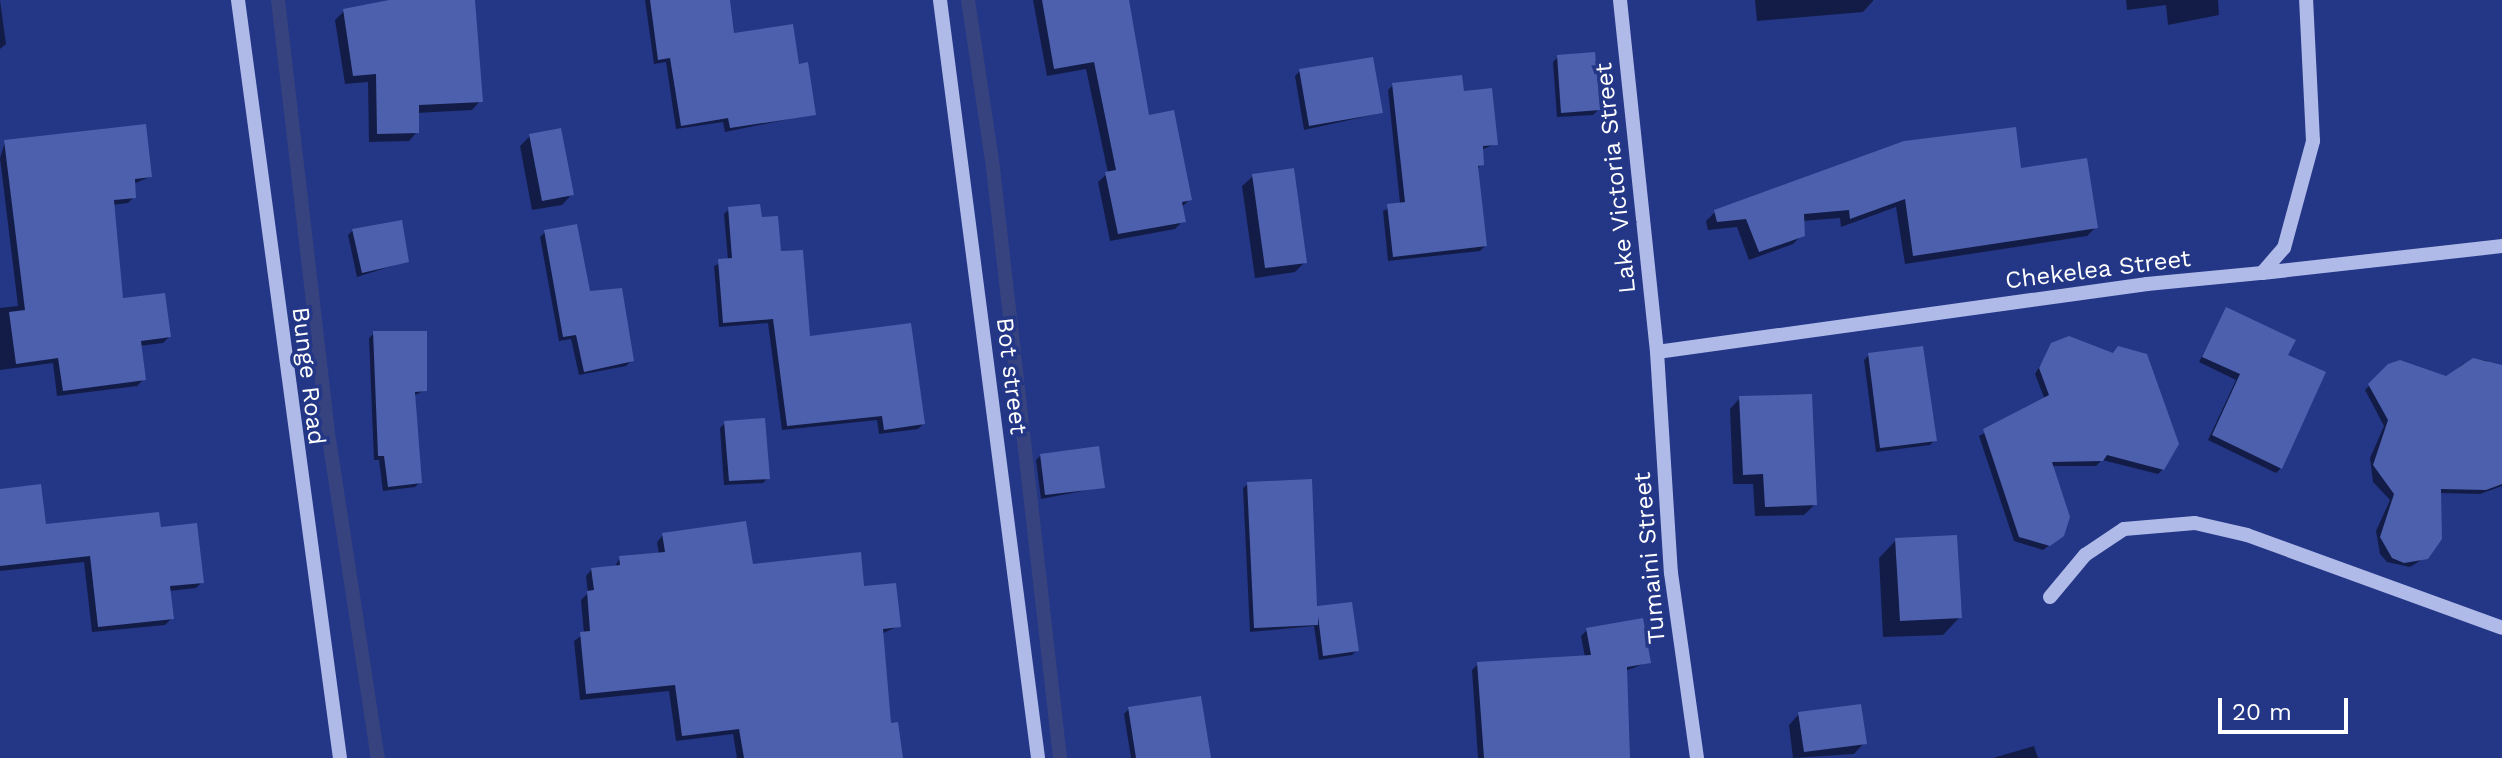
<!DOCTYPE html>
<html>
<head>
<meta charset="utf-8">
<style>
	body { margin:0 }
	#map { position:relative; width:2502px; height:758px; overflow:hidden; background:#243686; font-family:"Work Sans",sans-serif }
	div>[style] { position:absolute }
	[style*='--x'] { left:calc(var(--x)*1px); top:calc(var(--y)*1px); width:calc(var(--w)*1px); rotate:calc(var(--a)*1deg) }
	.shadow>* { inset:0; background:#0007 }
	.stream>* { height:14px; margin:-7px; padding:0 7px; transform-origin:7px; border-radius:7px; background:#36437f }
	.building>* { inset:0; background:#4c60ae }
	.minor>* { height:14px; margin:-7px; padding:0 7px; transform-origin:7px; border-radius:7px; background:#afbae9 }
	span { translate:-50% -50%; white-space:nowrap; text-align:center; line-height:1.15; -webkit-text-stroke:7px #243686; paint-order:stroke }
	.street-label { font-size:24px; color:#fff }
	.scale { position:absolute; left:2218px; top:698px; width:130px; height:36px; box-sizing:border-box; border:4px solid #fff; border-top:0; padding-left:10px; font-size:24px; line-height:28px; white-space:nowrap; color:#fff; -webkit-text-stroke:6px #243686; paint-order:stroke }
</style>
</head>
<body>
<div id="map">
	<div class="shadow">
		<i style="clip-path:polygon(0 0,6px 44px,0 49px)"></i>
		<i style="clip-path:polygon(645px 0,728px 0,732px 35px,797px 66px,814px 114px,725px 132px,723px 122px,676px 129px,666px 62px,654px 64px)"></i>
		<i style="clip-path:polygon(1033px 0,1127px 0,1147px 117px,1190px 199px,1181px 208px,1183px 221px,1175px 229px,1110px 241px,1098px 182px,1108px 173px,1086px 69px,1047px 76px)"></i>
		<i style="clip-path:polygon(1755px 0,1873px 0,1873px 1px,1863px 12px,1757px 21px)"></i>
		<i style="clip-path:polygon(2126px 0,2218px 0,2219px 15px,2168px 25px,2166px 5px,2127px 10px)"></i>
		<i style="clip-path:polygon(344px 11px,480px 101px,472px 110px,417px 113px,417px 132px,409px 141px,369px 142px,368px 82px,345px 84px,335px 20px)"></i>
		<i style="clip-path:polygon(1558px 57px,1598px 110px,1593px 115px,1557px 117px,1553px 62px)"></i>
		<i style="clip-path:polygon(1300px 71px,1381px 113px,1304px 130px,1295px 76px)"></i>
		<i style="clip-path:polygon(1393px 85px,1462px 93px,1496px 144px,1481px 150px,1482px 164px,1476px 170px,1485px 246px,1480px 251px,1388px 261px,1383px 211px,1400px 203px,1388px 90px)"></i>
		<i style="clip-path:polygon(530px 136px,572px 194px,562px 205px,532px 210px,520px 146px)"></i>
		<i style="clip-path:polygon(5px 142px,150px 177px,133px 184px,134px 197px,128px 203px,112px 205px,121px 300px,169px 337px,163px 343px,139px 346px,143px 380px,137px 386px,57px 396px,53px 363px,0 370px,0 308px,18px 306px,0 158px)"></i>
		<i style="clip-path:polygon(2019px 171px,2096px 227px,2087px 236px,1905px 264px,1896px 207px,1841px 227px,1840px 218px,1802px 221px,1802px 235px,1793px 244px,1749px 260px,1737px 227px,1708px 230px,1706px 221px,1715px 212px)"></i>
		<i style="clip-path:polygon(1253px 176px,1305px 262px,1295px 272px,1255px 278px,1242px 186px)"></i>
		<i style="clip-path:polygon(729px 209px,760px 219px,808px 338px,923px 424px,918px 429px,879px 434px,877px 420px,782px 430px,768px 323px,719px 327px,714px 266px,728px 260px,724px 214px)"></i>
		<i style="clip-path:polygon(353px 230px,407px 261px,357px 277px,348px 235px)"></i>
		<i style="clip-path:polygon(545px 232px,631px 361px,626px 366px,579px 375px,571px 339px,559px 341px,540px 237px)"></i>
		<i style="clip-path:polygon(2226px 310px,2286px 356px,2281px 468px,2276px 473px,2208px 440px,2236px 380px,2199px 362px)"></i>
		<i style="clip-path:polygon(374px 333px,425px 390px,413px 396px,420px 482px,415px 487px,383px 491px,379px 460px,374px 460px,369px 338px)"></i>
		<i style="clip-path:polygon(2052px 345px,2163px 469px,2158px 474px,2102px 460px,2096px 466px,2052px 466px,2056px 540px,2043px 550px,2014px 541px,1979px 436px,2045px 400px,2035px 374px)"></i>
		<i style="clip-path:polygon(1869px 355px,1935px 440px,1930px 445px,1876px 452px,1864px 360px)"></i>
		<i style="clip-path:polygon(2485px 360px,2502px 372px,2502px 486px,2480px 494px,2439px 493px,2426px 557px,2410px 567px,2387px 562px,2380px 554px,2376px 531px,2390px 500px,2373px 482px,2370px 458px,2384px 426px,2365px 390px,2389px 366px,2447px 378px,2463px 364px)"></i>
		<i style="clip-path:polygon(1740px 398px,1815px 504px,1804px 515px,1755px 516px,1753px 484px,1733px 484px,1730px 409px)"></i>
		<i style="clip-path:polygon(725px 423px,768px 478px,763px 483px,724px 485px,720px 428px)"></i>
		<i style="clip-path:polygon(1041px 455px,1103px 487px,1041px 499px,1036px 460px)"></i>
		<i style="clip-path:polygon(1248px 484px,1315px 608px,1357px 650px,1352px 655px,1319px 660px,1314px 626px,1250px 632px,1243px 488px)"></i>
		<i style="clip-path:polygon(0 491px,45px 526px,159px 530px,202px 582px,196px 588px,169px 591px,172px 618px,165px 625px,92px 632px,84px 562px,0 571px)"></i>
		<i style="clip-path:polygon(663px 535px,751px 566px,862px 589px,899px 626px,881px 634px,890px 725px,901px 758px,737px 758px,733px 734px,676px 741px,669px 691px,580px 700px,574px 641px,584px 634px,581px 600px,588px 593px,586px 576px,592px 569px,614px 568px,620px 558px,659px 555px,657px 542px)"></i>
		<i style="clip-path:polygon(1896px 540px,1960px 617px,1943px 635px,1883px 637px,1879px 558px)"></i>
		<i style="clip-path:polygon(1587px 630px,1649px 662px,1625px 671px,1628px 758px,1478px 758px,1472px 670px,1478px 664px,1585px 657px,1581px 636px)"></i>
		<i style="clip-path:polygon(1129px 709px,1209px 758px,1131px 758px,1124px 714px)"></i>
		<i style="clip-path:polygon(1799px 714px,1864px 743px,1854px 754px,1793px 758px,1789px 725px)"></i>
		<i style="clip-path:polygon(2034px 746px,2038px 758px,1993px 758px)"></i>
	</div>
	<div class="stream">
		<i style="--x:278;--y:0;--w:442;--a:83.4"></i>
		<i style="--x:329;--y:439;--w:323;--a:81.3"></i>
		<i style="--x:968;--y:0;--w:170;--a:81.5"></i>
		<i style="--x:993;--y:168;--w:594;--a:83.52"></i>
	</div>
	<div class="building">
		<i style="clip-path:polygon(389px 0,475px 0,483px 102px,419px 105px,419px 133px,377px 134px,376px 74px,353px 76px,343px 9px)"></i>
		<i style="clip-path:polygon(650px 0,730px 0,734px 33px,793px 24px,799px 64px,808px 62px,816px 115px,730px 128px,728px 118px,681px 126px,670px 58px,658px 60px)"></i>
		<i style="clip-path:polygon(1042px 0,1129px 0,1149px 115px,1174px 110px,1192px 200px,1182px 202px,1186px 222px,1118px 234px,1105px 172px,1116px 170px,1094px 62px,1054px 69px)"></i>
		<i style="clip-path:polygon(1595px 52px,1600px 110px,1561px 113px,1557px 55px)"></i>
		<i style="clip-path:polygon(1373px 57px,1383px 113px,1309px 126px,1299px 69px)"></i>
		<i style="clip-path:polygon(1462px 75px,1464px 91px,1492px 88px,1498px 145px,1483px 146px,1484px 165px,1478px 166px,1487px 246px,1393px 257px,1387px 204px,1405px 202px,1392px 83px)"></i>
		<i style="clip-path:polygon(146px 124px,152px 177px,135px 179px,136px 198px,114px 200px,123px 298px,165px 293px,171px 337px,141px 341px,146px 380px,63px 391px,58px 358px,16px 364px,9px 312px,25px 310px,4px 140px)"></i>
		<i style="clip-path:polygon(2016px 127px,2021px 168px,2087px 158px,2098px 228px,1913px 256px,1905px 199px,1850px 219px,1849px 210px,1804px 214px,1805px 236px,1759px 252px,1746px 219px,1717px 222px,1714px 210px,1904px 141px)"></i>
		<i style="clip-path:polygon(561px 128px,574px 195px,542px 201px,529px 134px)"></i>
		<i style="clip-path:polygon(1294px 168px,1307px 263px,1265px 268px,1252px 174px)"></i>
		<i style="clip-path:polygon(760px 204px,762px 217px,778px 216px,781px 251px,803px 250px,810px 336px,911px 323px,925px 424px,884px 430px,882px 416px,787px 426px,773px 319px,723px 323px,718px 259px,732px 258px,728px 207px)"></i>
		<i style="clip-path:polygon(402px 220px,409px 262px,362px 273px,352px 229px)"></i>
		<i style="clip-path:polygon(577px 224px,590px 291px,622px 288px,634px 361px,584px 372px,576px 335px,563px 337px,544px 230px)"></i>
		<i style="clip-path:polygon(2226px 307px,2296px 340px,2288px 355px,2326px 372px,2282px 469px,2212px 435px,2240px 374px,2202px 357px)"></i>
		<i style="clip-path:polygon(373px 331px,427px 331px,427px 391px,415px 392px,422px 483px,388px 487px,384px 456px,378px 456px)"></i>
		<i style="clip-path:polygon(2069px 336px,2113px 353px,2118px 346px,2147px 354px,2179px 444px,2164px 470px,2107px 455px,2103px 461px,2052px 462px,2070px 517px,2064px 536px,2050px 546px,2019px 537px,1983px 429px,2049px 395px,2039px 368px,2051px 343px)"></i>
		<i style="clip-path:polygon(1923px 346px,1937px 441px,1880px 448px,1868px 353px)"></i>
		<i style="clip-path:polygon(2473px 358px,2502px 365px,2502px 484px,2486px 490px,2441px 489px,2442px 539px,2428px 559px,2404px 563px,2392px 558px,2380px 537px,2394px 494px,2373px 465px,2388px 420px,2368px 384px,2388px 364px,2400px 360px,2446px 376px)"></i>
		<i style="clip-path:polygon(1812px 394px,1817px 505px,1765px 507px,1763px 474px,1743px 475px,1739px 396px)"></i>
		<i style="clip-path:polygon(765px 418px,770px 479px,729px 481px,724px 421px)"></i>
		<i style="clip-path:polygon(1099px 446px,1105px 488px,1045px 495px,1040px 454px)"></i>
		<i style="clip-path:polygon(1312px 479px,1317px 606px,1352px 602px,1359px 651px,1323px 656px,1318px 616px,1318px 625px,1254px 628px,1247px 482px)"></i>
		<i style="clip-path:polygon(41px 484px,46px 524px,159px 512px,161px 527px,197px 523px,204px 583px,170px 586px,174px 619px,98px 627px,90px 556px,0 566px,0 489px)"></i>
		<i style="clip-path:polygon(746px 521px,753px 564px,861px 552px,864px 586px,896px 583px,901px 627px,883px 629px,891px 723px,898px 722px,903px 758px,744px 758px,739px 729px,682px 736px,675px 685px,586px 694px,580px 632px,590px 631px,587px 591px,594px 590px,591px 568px,620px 565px,619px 556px,665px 552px,662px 533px)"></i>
		<i style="clip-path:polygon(1957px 535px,1962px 618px,1900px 621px,1895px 538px)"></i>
		<i style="clip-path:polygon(1643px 618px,1651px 663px,1627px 667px,1630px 758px,1484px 758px,1477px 662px,1591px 655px,1586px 628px)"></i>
		<i style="clip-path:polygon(1201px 696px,1211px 758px,1136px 758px,1128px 707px)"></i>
		<i style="clip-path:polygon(1861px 704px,1867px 744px,1804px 752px,1798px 712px)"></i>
	</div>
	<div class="minor">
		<i style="--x:238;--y:0;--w:765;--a:82.34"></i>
		<i style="--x:940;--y:0;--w:764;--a:82.63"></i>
		<i style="--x:1620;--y:0;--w:354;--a:84"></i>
		<i style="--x:1657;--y:352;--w:221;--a:86.4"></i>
		<i style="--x:1671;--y:573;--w:187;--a:82"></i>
		<i style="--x:2262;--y:273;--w:242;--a:-6.4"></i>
		<i style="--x:1657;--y:352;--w:495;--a:-7.9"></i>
		<i style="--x:2147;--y:284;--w:116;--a:-5.5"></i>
		<i style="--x:2262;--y:273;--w:33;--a:-49"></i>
		<i style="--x:2284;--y:248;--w:111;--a:-74.8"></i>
		<i style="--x:2313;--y:141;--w:141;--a:-92.8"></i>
		<i style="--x:2050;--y:597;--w:55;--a:-50.2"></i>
		<i style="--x:2085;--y:555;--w:47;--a:-33.7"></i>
		<i style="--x:2124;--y:529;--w:71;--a:-4.8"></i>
		<i style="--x:2195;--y:523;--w:53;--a:13"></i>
		<i style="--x:2247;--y:535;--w:271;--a:20"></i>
	</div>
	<div class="street-label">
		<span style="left:1616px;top:178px;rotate:-96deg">Lake Victoria Street</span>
		<span style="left:2098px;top:270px;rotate:-7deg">Chekelea Street</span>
		<span style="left:308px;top:376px;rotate:83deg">Bunge Road</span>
		<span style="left:1011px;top:376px;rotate:83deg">Bot street</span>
		<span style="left:1650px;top:558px;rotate:-95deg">Tumaini Street</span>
	</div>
	<div class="scale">20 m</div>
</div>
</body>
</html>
